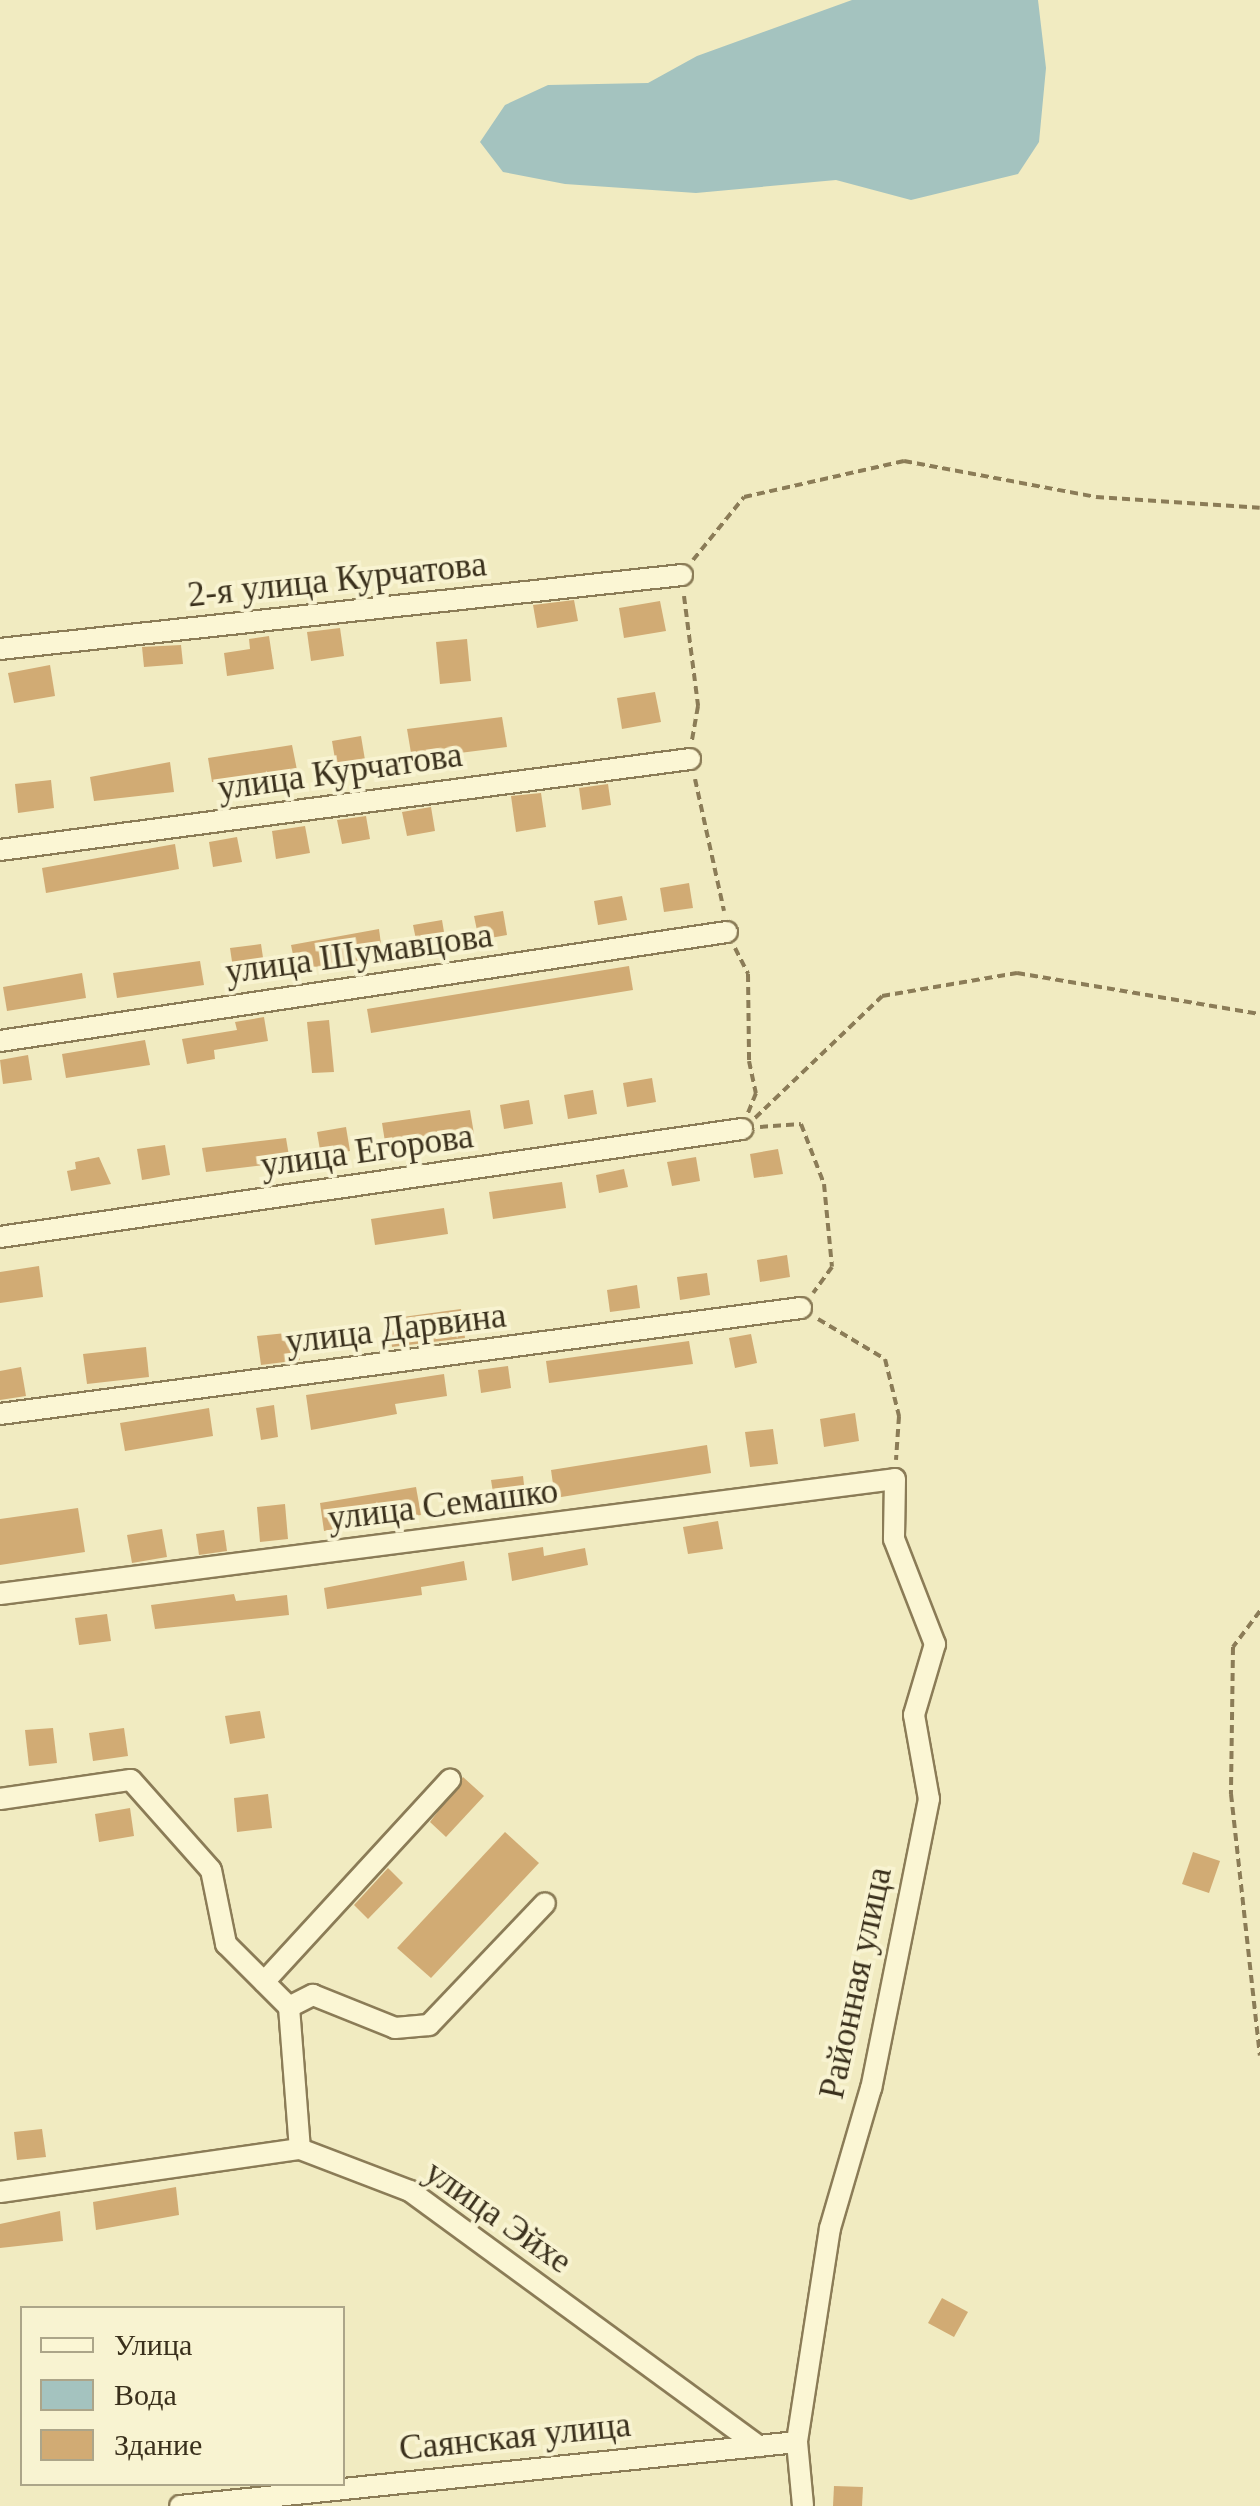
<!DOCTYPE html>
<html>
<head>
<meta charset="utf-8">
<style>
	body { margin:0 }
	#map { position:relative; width:1260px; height:2506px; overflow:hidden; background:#f1ebc1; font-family:"Times New Roman",serif }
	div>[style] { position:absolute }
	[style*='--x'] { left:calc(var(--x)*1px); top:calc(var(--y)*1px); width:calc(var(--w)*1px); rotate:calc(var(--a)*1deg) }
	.water>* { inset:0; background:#a4c3bf }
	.building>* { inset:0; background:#d1ab74 }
	.path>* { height:4px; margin-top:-2px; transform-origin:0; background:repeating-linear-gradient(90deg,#8b7c57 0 8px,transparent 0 13px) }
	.roads { filter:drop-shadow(2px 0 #8b7c57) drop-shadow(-2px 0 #8b7c57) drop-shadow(0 2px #8b7c57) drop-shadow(0 -2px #8b7c57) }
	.minor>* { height:20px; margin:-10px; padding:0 10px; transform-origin:10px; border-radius:10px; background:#fbf6d4 }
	span { translate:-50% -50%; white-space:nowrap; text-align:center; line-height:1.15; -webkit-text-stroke:8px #f8f3d1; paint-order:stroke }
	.street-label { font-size:35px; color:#3a301c }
	.legend { position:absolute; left:20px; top:2306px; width:325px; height:180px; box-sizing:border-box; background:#f8f3d1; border:2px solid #aca589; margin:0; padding:12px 18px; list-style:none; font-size:30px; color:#3a301c }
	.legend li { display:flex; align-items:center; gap:20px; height:50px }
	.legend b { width:50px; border:2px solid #aca589 }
</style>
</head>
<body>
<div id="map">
	<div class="water">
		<i style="clip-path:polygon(852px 0,1038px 0,1046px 68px,1039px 142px,1018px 174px,911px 200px,836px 180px,696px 193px,565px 184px,503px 172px,480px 142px,505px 105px,548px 85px,648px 83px,697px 56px)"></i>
	</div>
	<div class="building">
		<i style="clip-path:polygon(574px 600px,578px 621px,537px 628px,533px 605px)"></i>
		<i style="clip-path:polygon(660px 601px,666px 631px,624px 638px,619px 608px)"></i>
		<i style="clip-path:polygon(340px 628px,344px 656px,311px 661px,307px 632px)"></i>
		<i style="clip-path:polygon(269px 636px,274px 669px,227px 676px,224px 653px,250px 649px,249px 639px)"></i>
		<i style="clip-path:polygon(467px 639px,471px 681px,440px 684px,436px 642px)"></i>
		<i style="clip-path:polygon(181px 645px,183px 664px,144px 667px,142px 647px)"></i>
		<i style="clip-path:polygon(50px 665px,55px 696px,14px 703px,8px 673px)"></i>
		<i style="clip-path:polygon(655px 692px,661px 722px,622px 729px,617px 698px)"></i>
		<i style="clip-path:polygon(502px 717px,507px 747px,412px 759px,407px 729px)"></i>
		<i style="clip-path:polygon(361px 736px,365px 760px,336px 765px,332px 741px)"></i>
		<i style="clip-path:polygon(292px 745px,297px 770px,212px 782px,208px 758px)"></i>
		<i style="clip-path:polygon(170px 762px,174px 792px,94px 801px,90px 777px)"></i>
		<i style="clip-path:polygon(51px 780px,54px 808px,18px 813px,15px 784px)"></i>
		<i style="clip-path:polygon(608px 784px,611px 805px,582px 810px,579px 788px)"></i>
		<i style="clip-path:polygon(541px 793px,546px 827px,516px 832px,511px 796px)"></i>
		<i style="clip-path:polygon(431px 807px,435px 831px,407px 836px,402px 812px)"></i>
		<i style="clip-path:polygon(366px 816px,370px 839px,342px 844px,337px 820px)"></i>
		<i style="clip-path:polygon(305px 826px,310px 853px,276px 859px,272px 831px)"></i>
		<i style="clip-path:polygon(237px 837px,242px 862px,213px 867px,209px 842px)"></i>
		<i style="clip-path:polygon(175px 844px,179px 869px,46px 893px,42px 868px)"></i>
		<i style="clip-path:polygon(689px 883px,693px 908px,664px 912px,660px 888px)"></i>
		<i style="clip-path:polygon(622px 896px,627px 920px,598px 925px,594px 901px)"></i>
		<i style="clip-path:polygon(503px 911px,507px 935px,479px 940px,474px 916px)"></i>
		<i style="clip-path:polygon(442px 920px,446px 944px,418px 949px,413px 925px)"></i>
		<i style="clip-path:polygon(379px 929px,383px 959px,296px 969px,291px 945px)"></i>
		<i style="clip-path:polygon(261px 944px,266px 978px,235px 982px,230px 948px)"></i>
		<i style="clip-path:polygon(200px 961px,204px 985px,117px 998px,113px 973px)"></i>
		<i style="clip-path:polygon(629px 966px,633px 990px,371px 1033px,367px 1009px)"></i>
		<i style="clip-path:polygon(82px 973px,86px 998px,7px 1011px,3px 987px)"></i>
		<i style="clip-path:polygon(264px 1017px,268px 1041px,214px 1050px,215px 1059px,187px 1064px,182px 1039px,237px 1030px,235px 1022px)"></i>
		<i style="clip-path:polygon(329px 1020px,334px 1072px,312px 1073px,307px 1022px)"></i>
		<i style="clip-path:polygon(145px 1040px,150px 1065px,66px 1078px,62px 1054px)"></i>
		<i style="clip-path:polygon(28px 1055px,32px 1080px,3px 1084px,0 1060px)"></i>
		<i style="clip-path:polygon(652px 1078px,656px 1102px,627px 1107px,623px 1083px)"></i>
		<i style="clip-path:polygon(593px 1090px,597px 1114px,568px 1119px,564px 1095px)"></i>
		<i style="clip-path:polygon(529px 1100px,533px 1124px,504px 1129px,500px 1105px)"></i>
		<i style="clip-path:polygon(470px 1110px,474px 1134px,386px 1148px,382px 1123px)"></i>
		<i style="clip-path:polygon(346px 1127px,350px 1151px,321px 1156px,317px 1132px)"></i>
		<i style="clip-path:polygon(286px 1138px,290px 1162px,206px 1172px,202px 1148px)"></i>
		<i style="clip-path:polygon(165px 1145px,170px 1175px,142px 1180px,137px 1149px)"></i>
		<i style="clip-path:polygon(778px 1149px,783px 1174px,754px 1178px,750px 1154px)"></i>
		<i style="clip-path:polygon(99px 1157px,111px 1184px,71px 1191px,67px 1171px,76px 1169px,75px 1162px)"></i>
		<i style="clip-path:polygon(696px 1157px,700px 1181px,672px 1186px,667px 1162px)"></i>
		<i style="clip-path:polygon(624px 1169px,628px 1187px,599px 1193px,596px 1175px)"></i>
		<i style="clip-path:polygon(562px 1182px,566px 1208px,493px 1219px,489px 1192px)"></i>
		<i style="clip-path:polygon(444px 1208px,448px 1234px,375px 1245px,371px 1219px)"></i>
		<i style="clip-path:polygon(787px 1255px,790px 1277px,760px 1282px,757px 1260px)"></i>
		<i style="clip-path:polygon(39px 1266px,43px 1297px,0 1303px,0 1272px)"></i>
		<i style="clip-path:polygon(707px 1273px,710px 1295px,680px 1300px,677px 1277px)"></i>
		<i style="clip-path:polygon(637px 1285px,640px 1308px,610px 1312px,607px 1290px)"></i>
		<i style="clip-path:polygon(461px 1309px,465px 1338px,392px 1347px,388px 1319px)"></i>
		<i style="clip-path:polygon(296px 1332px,300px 1360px,261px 1365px,257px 1336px)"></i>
		<i style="clip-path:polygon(751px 1334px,757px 1363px,735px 1368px,729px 1338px)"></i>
		<i style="clip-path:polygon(689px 1341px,693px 1364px,549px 1383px,546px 1361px)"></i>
		<i style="clip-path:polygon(146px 1347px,149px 1377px,87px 1384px,83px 1354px)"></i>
		<i style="clip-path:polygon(508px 1366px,511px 1388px,481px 1393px,478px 1370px)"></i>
		<i style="clip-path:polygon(21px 1367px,26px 1396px,0 1400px,0 1371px)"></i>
		<i style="clip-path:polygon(444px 1374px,447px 1396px,395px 1404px,397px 1414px,311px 1430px,306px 1395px)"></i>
		<i style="clip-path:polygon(274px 1405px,278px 1437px,261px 1440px,256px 1408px)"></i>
		<i style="clip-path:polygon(209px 1408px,213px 1436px,125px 1451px,120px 1423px)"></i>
		<i style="clip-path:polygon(855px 1413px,859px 1441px,824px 1447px,820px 1419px)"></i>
		<i style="clip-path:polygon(773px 1429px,778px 1464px,750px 1467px,745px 1432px)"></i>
		<i style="clip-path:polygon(707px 1445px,711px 1473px,555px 1498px,551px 1470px)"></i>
		<i style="clip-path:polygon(523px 1476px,526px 1502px,495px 1505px,491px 1480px)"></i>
		<i style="clip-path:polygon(416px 1487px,421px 1515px,324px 1531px,320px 1503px)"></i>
		<i style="clip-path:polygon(285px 1504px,288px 1539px,260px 1542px,257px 1507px)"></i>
		<i style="clip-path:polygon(78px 1508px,85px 1552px,0 1565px,0 1519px)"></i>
		<i style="clip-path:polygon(718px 1521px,723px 1549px,688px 1554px,683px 1527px)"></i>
		<i style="clip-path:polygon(162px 1529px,167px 1557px,132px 1563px,127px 1535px)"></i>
		<i style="clip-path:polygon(224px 1530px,227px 1551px,199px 1555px,196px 1534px)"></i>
		<i style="clip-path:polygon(543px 1547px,544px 1556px,585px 1548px,588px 1565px,512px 1581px,508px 1553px)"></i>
		<i style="clip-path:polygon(464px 1561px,467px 1580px,421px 1587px,422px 1595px,327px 1609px,324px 1588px)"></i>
		<i style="clip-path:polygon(234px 1594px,236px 1601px,287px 1595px,289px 1615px,155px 1629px,151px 1605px)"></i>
		<i style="clip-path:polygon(107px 1614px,111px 1641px,79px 1645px,75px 1618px)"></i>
		<i style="clip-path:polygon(260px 1711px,265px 1738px,230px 1744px,225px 1716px)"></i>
		<i style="clip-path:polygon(53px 1728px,57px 1763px,29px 1766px,25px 1730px)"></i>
		<i style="clip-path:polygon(124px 1728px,128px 1756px,93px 1761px,89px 1733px)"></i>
		<i style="clip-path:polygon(463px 1777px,484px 1796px,446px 1837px,430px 1822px)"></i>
		<i style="clip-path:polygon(268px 1794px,272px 1828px,237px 1832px,234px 1798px)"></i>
		<i style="clip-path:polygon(130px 1808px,134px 1836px,99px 1842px,95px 1814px)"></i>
		<i style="clip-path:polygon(505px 1832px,539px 1863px,431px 1978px,397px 1948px)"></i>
		<i style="clip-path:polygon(1193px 1852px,1220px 1861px,1209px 1893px,1182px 1884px)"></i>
		<i style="clip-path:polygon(388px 1868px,403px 1883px,368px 1919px,354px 1905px)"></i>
		<i style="clip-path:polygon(42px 2129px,46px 2157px,17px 2160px,14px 2132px)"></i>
		<i style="clip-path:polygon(176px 2187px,179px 2215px,96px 2230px,93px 2202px)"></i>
		<i style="clip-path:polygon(60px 2211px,63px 2241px,0 2248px,0 2224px)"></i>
		<i style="clip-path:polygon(942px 2298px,968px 2312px,954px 2337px,928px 2323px)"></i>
		<i style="clip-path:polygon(834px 2486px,863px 2487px,862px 2506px,833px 2506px)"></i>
	</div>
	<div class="path">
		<i style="--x:693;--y:560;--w:81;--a:-51"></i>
		<i style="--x:744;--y:497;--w:164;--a:-12.7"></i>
		<i style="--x:904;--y:461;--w:195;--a:10.6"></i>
		<i style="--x:1096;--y:497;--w:164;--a:3.8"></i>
		<i style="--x:684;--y:596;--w:111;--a:82.7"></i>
		<i style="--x:698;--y:706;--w:35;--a:100"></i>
		<i style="--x:695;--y:779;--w:135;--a:77.6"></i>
		<i style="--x:735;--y:948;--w:29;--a:63"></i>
		<i style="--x:748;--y:974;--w:87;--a:89.3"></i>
		<i style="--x:749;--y:1061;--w:33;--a:78"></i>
		<i style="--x:756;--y:1093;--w:22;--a:112"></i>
		<i style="--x:755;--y:1118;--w:176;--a:-43.8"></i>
		<i style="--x:882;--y:996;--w:137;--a:-9.7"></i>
		<i style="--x:1017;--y:973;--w:246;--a:9.6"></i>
		<i style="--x:760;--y:1127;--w:41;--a:-4.2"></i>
		<i style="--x:801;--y:1124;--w:64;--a:69"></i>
		<i style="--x:824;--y:1184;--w:83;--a:84.5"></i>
		<i style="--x:832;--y:1267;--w:32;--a:126"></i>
		<i style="--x:818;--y:1319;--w:78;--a:30.8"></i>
		<i style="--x:885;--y:1359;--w:59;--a:76.2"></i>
		<i style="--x:899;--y:1416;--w:44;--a:93.9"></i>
		<i style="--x:1260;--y:1611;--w:45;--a:126.9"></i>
		<i style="--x:1233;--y:1647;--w:147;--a:90.8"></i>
		<i style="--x:1231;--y:1794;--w:263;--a:83.7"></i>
	</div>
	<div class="roads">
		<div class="minor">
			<i style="--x:0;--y:649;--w:686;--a:-6.19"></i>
			<i style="--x:0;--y:850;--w:696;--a:-7.51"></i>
			<i style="--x:0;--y:1041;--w:735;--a:-8.53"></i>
			<i style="--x:0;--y:1237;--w:750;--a:-8.28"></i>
			<i style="--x:0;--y:1414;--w:808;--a:-7.54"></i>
			<i style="--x:0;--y:1594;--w:902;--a:-7.32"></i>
			<i style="--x:895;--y:1479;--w:60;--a:91"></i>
			<i style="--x:894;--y:1539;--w:113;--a:68.7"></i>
			<i style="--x:935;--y:1644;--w:74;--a:106.5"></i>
			<i style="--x:914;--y:1715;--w:85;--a:79.9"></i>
			<i style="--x:929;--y:1799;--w:295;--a:101.3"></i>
			<i style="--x:871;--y:2088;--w:146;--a:106.3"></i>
			<i style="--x:830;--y:2228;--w:217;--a:98.8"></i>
			<i style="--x:797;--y:2442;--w:64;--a:84.6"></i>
			<i style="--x:0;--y:1799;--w:132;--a:-8.3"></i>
			<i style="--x:131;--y:1780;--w:120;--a:48.4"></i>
			<i style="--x:211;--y:1870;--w:76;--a:78.5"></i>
			<i style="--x:226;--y:1944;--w:89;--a:45"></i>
			<i style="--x:289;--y:2007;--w:142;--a:85.6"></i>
			<i style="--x:300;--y:2149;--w:118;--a:20.9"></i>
			<i style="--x:410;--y:2191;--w:432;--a:36.2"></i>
			<i style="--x:264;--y:1982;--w:275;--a:-47.4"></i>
			<i style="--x:289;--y:2007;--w:27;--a:-27"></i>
			<i style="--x:313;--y:1995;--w:88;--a:21.9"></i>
			<i style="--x:395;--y:2028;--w:34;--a:-5"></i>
			<i style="--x:429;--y:2025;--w:168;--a:-46.4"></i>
			<i style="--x:0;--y:2192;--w:303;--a:-8.2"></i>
			<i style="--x:180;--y:2506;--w:620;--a:-5.92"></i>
		</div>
	</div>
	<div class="street-label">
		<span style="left:337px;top:580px;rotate:-6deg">2-я улица Курчатова</span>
		<span style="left:340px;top:772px;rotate:-8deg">улица Курчатова</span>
		<span style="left:359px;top:954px;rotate:-8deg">улица Шумавцова</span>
		<span style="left:367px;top:1151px;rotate:-8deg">улица Егорова</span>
		<span style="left:396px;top:1329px;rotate:-7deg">улица Дарвина</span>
		<span style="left:443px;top:1505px;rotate:-7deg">улица Семашко</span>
		<span style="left:856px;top:1983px;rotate:-78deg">Районная улица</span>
		<span style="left:498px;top:2217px;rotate:35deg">улица Эйхе</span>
		<span style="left:515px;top:2437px;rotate:-6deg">Саянская улица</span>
	</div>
	<ul class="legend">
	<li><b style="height:12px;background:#fbf6d4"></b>Улица</li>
	<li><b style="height:28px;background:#a4c3bf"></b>Вода</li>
	<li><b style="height:28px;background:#d1ab74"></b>Здание</li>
	</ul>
</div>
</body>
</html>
